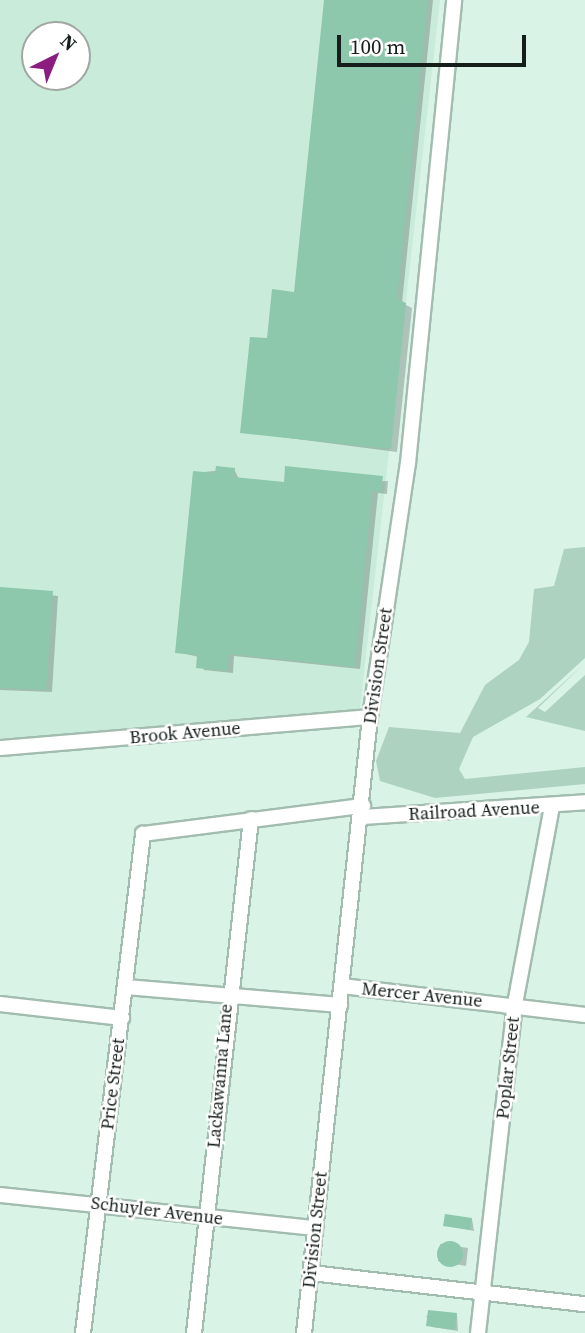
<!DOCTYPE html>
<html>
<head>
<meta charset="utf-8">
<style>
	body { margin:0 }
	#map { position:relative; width:585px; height:1333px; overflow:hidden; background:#d9f3e6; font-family:"Source Serif 4",serif }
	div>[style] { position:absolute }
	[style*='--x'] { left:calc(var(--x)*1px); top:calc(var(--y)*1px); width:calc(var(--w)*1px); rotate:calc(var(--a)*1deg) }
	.built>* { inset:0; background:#c9ecda }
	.green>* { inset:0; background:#aed2c0 }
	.shadow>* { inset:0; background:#0003 }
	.building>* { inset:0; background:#8dc8ac }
	.round { border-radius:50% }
	.roads { filter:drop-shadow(2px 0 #a3bcb0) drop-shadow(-2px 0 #a3bcb0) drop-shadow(0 2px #a3bcb0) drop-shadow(0 -2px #a3bcb0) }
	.minor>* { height:14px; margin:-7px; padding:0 7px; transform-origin:7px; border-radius:7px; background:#fff }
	span { translate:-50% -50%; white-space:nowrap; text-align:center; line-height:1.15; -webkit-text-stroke:5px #fff; paint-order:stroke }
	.street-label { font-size:18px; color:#151e1a }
	.north { position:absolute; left:21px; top:21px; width:70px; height:70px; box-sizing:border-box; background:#fff; border:2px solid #a1a5a3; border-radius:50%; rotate:43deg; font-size:19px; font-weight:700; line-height:28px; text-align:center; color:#151e1a }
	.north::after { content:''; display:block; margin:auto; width:24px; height:32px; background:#8b1d81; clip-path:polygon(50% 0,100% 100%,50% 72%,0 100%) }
	.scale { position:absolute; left:337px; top:35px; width:189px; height:32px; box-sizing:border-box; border:4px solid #151e1a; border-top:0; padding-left:9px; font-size:21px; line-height:24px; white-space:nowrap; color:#151e1a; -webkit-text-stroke:5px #fff; paint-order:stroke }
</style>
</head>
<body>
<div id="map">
	<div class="built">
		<i style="clip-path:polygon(evenodd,0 0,440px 0,360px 709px,0 741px,0 0,35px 35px,77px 35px,77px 77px,35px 77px,35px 35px)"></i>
	</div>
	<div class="green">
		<i style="clip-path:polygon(585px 547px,585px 658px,540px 699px,473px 737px,459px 769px,465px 779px,585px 767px,585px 784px,435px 798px,380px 781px,376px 761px,389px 727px,460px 733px,485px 685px,519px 660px,529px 642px,534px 589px,554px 586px,564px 549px)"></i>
		<i style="clip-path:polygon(585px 663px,538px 708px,545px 712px,585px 675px,585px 731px,526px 717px)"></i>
	</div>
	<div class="shadow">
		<i style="clip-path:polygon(326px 0,433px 0,402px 303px,412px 308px,397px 452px,242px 432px,269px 340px,296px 294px)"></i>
		<i style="clip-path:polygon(234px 469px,239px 479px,285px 484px,388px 481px,387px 494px,378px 493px,360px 669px,234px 656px,233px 673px,204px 670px,199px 657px,177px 652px,194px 473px)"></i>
		<i style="clip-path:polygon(0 589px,58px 596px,52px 692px,0 690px)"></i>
		<i style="clip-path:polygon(472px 1219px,474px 1231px,445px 1225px)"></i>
		<i style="clip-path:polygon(440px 1244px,468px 1248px,466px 1266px,438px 1261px)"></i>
		<i style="clip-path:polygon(457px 1315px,458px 1331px,432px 1327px,426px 1316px)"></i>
	</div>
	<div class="building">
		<i style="clip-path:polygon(324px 0,428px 0,397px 299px,406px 303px,391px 449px,240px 433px,250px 337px,267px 338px,272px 289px,294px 292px)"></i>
		<i style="clip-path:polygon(216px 466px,235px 468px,234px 477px,284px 482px,285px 466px,383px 476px,381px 492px,372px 491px,355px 667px,229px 654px,227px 671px,196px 668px,197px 655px,175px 653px,193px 471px,215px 473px)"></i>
		<i style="clip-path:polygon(0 587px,53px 591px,46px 690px,0 688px)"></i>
		<i style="clip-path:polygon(445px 1214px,472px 1218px,470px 1230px,443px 1226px)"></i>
		<i class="round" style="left:437px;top:1241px;width:26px;height:26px"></i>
		<i style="clip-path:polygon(428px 1310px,457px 1313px,455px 1330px,426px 1326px)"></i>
	</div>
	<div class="roads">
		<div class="minor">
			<i style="--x:0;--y:748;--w:371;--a:-4.8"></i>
			<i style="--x:362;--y:817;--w:224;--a:-3.8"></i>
			<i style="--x:342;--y:986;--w:245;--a:6.8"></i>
			<i style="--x:126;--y:987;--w:215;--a:4.8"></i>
			<i style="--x:0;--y:1004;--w:123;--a:6.5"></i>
			<i style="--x:0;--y:1195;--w:317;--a:6"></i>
			<i style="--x:311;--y:1273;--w:276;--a:6.5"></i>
			<i style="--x:83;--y:1333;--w:503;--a:-83.14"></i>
			<i style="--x:143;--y:834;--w:222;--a:-7.3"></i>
			<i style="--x:194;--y:1333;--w:517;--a:-83.67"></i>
			<i style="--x:304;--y:1333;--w:620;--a:-83.88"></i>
			<i style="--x:370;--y:717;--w:257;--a:-81.5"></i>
			<i style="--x:408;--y:463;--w:465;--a:-84.3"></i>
			<i style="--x:478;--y:1333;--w:331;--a:-83.6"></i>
			<i style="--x:515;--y:1004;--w:201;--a:-79.4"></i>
		</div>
	</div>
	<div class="street-label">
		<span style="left:378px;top:666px;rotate:-82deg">Division Street</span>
		<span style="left:185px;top:733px;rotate:-5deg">Brook Avenue</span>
		<span style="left:474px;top:811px;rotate:-3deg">Railroad Avenue</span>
		<span style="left:422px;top:995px;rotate:6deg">Mercer Avenue</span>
		<span style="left:508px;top:1068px;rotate:-84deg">Poplar Street</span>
		<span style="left:220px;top:1076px;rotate:-85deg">Lackawanna Lane</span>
		<span style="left:113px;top:1084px;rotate:-83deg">Price Street</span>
		<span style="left:157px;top:1211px;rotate:7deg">Schuyler Avenue</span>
		<span style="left:315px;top:1230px;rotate:-84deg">Division Street</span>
	</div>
	<div class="north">N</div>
	<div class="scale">100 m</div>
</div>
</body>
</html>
